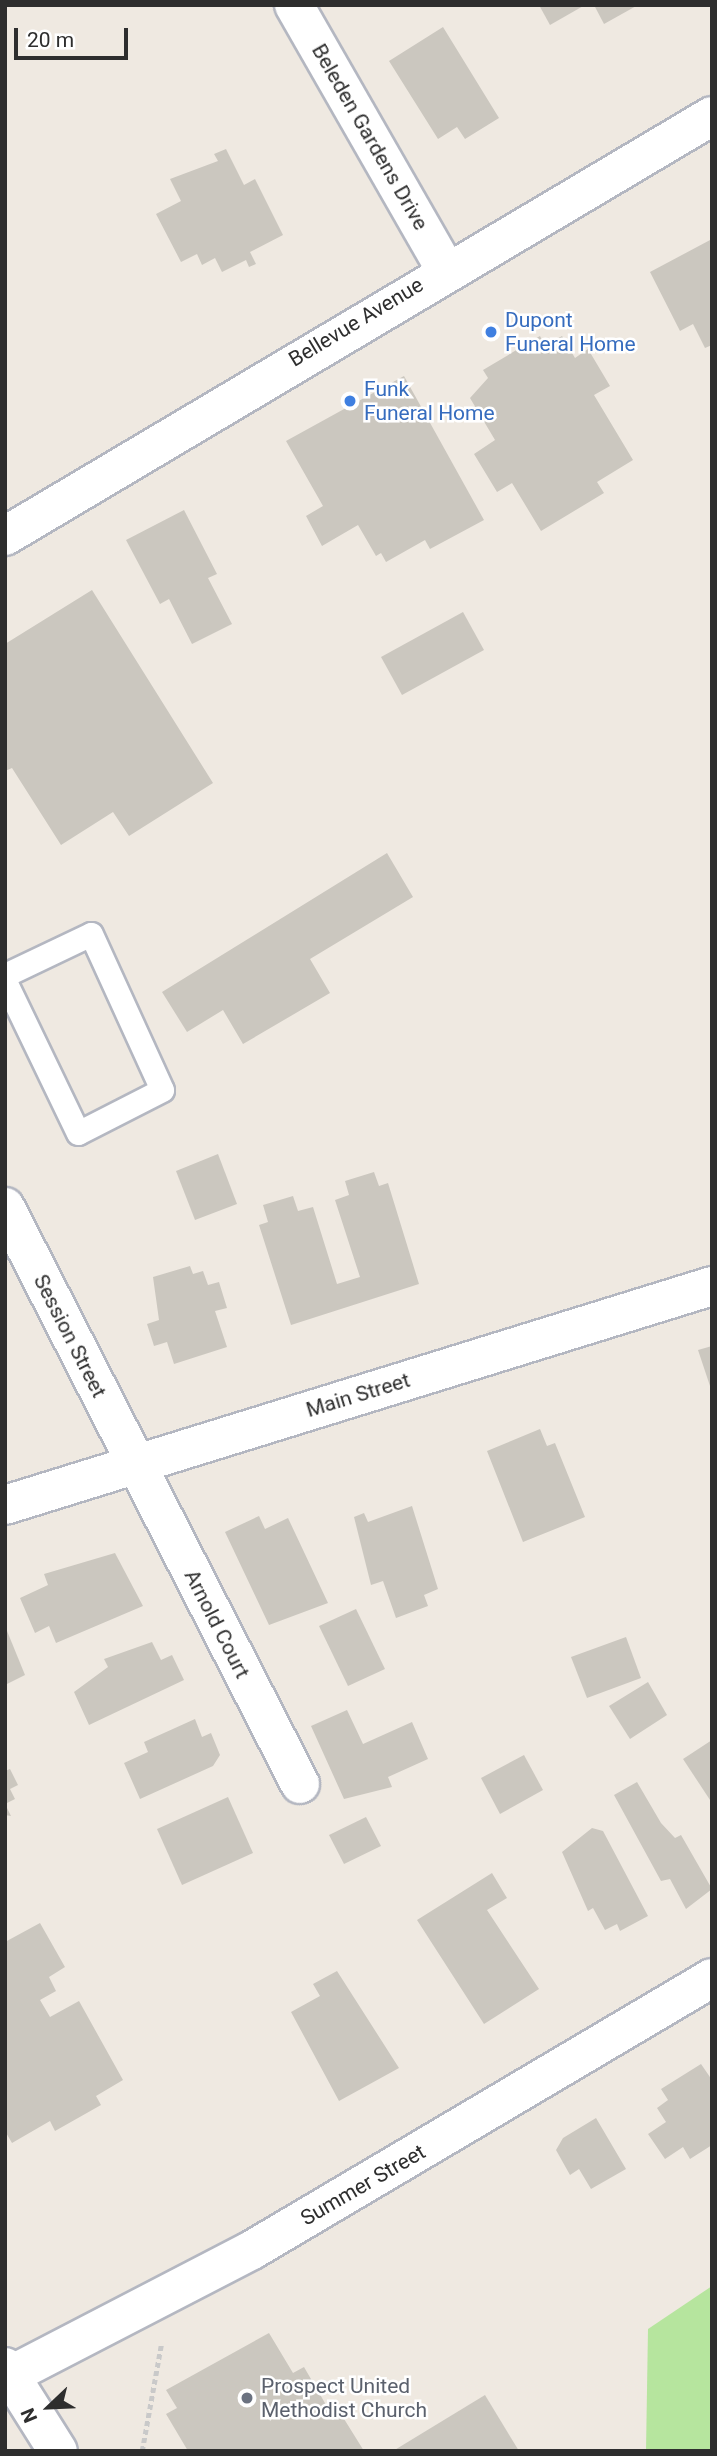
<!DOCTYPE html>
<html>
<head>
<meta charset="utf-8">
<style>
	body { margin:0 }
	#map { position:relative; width:717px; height:2456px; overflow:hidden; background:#efe9e1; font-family:Roboto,sans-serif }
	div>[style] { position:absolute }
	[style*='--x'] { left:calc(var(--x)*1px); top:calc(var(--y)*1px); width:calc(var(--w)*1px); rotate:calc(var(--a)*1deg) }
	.green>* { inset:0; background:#b6e59e }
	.building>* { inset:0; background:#cbc7bf }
	.path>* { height:4.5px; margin-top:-2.25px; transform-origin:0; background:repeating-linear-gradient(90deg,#c9c9c9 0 5px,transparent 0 8.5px) }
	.roads { filter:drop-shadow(2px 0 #b4b7c1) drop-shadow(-2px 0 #b4b7c1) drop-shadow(0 2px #b4b7c1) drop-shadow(0 -2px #b4b7c1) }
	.lane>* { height:23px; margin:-11.5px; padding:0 11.5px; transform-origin:11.5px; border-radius:11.5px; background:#fff }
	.street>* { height:38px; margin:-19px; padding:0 19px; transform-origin:19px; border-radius:19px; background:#fff }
	.secondary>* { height:38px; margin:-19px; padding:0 19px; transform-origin:19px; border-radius:19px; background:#fff }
	.dots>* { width:19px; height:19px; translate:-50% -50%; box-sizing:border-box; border:4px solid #fff; border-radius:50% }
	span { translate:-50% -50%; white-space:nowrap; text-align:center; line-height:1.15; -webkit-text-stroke:5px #fff; paint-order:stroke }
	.street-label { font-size:21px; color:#2e2e2e }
	.shop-label { font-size:21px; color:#366cbe }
	.left { translate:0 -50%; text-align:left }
	.worship-label { font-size:21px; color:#5b616d }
	.frame { position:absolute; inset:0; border:7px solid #2e2e2e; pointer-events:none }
	.north { position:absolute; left:14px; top:2372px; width:70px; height:70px; -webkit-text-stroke:5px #fff; paint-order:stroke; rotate:247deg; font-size:19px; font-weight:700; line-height:28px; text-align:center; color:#2e2e2e }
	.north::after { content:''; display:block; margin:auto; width:24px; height:32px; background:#2e2e2e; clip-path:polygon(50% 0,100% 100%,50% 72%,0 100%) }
	.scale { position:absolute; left:14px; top:28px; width:114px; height:32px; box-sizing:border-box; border:4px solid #2e2e2e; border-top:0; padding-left:9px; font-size:21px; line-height:24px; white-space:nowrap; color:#2e2e2e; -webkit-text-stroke:5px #fff; paint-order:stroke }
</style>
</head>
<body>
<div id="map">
	<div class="green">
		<i style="clip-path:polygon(712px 2286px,712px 2451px,646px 2451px,648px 2329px)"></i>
	</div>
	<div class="building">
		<i style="clip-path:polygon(539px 5px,585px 5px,550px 25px)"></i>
		<i style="clip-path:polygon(594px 5px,638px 5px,604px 24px)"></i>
		<i style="clip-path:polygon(443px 27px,499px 118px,465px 139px,457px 127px,438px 139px,389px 61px)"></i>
		<i style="clip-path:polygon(226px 149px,244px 185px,255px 179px,283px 235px,250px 252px,256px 264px,249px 267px,246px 260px,222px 272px,215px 258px,202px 265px,197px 254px,181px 262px,156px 214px,181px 201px,170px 179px,218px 161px,214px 154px)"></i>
		<i style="clip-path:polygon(712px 239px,712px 345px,705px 348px,693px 324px,680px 331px,650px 272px)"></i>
		<i style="clip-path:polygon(540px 336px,545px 346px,562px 336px,575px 358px,588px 349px,610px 386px,594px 395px,633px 460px,597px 482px,604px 493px,541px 531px,512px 483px,497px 492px,474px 454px,495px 440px,470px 398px,488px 378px,483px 370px)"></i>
		<i style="clip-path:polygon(404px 376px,484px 520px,430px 549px,425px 540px,386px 562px,381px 553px,376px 556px,358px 525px,322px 546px,306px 516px,323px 506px,286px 441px)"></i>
		<i style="clip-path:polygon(184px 510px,217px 574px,208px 578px,232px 624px,192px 644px,169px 599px,160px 604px,126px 540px)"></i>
		<i style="clip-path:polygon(92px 590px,213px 783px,129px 836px,113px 812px,61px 845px,12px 768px,5px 771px,5px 644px)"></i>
		<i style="clip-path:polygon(463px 612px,484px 650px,402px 695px,381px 657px)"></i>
		<i style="clip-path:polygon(387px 853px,413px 897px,310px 959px,330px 993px,243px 1044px,223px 1010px,187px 1032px,162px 992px)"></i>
		<i style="clip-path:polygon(218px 1154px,237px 1204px,195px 1220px,176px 1171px)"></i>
		<i style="clip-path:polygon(374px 1172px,379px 1186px,388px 1183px,419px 1284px,291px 1325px,259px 1225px,268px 1222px,263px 1205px,293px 1196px,298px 1211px,313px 1207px,337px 1284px,360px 1277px,335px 1200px,349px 1195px,345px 1181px)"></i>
		<i style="clip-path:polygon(190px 1266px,193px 1274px,203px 1271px,208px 1285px,219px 1282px,227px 1308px,215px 1311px,227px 1347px,174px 1364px,167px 1342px,154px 1346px,147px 1324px,159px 1320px,153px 1277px)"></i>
		<i style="clip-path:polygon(712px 1346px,712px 1389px,711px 1389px,698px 1350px)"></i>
		<i style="clip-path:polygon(540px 1429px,547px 1446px,555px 1443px,585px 1517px,523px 1542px,487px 1451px)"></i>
		<i style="clip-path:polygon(412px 1506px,438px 1589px,424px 1595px,428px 1606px,396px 1618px,383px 1581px,371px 1585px,354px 1517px,364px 1513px,368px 1522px)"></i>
		<i style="clip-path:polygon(259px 1516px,265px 1529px,288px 1518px,328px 1603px,269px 1625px,225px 1532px)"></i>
		<i style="clip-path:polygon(115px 1553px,143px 1606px,56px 1643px,49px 1626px,35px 1633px,20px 1598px,48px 1585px,44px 1574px)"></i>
		<i style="clip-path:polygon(356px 1609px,385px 1669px,348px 1686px,319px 1626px)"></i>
		<i style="clip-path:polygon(5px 1626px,25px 1675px,5px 1685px)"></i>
		<i style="clip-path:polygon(626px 1637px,641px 1678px,587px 1698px,571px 1657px)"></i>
		<i style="clip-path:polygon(152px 1642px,161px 1660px,172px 1655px,184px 1680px,89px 1725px,74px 1692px,108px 1667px,104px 1659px)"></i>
		<i style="clip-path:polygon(648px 1682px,667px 1715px,630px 1739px,609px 1706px)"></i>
		<i style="clip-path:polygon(347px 1710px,363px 1744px,412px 1722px,428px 1759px,388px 1777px,392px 1787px,344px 1799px,311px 1726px)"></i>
		<i style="clip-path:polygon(195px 1719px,202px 1737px,211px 1733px,220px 1755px,213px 1766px,140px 1799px,124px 1763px,148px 1752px,144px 1742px)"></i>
		<i style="clip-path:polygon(712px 1740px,712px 1803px,683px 1759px)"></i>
		<i style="clip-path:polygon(524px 1755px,543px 1790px,500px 1814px,481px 1778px)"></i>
		<i style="clip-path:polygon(10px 1769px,18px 1785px,10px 1789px,15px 1799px,5px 1804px,11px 1816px,5px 1815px,5px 1771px)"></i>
		<i style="clip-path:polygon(637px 1782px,661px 1823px,675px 1838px,681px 1835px,712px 1889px,686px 1909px,670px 1879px,661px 1881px,614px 1795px)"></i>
		<i style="clip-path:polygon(228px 1797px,253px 1853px,182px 1885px,157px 1829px)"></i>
		<i style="clip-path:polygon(366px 1817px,381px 1846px,344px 1864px,329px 1835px)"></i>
		<i style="clip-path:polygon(592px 1828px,603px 1831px,648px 1916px,620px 1931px,617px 1924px,605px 1930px,593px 1908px,588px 1911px,562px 1852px)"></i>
		<i style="clip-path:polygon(492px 1873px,507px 1898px,487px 1910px,539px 1989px,484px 2024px,417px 1920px)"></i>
		<i style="clip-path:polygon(40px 1923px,65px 1967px,49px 1977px,56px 1991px,40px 2000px,50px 2017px,79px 2001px,123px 2080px,96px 2096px,101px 2105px,55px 2131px,50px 2121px,12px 2143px,5px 2131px,5px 1942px)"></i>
		<i style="clip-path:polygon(337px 1971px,399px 2068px,339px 2101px,291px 2012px,320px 1996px,313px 1984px)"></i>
		<i style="clip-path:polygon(701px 2064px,712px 2080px,712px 2145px,690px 2159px,683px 2147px,665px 2159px,648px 2134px,666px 2122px,657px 2108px,668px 2100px,661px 2089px)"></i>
		<i style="clip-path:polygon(596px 2118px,626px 2169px,591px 2189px,579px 2169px,570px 2175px,556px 2150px,563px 2138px)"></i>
		<i style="clip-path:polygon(269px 2333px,293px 2373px,304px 2367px,329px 2410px,336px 2406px,364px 2451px,188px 2451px,166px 2414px,177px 2408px,166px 2390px)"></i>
		<i style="clip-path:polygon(485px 2395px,519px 2451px,393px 2451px)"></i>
	</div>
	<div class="path">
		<i style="--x:142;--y:2451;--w:108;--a:-79.8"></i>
	</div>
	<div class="roads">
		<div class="lane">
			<i style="--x:5;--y:975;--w:95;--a:-25.5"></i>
			<i style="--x:91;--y:934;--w:171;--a:65.5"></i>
			<i style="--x:162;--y:1090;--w:94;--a:152.9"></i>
			<i style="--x:78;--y:1133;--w:169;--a:-115.7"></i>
		</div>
		<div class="street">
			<i style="--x:294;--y:5;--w:304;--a:60.2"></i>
			<i style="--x:5;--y:1207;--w:648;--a:62.92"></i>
			<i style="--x:5;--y:1505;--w:740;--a:-17.21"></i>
			<i style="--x:5;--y:2378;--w:278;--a:-27.4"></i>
			<i style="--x:252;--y:2250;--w:534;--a:-30.6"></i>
		</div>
		<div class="secondary">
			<i style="--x:5;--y:536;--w:822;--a:-30.71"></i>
			<i style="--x:5;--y:2367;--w:99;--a:57.8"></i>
		</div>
	</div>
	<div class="dots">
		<i style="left:491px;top:332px;background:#3f7fe0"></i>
		<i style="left:350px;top:401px;background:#3f7fe0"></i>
		<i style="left:247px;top:2398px;background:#6b7280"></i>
	</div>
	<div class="street-label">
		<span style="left:370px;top:137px;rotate:60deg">Beleden Gardens Drive</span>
		<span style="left:356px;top:322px;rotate:-31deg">Bellevue Avenue</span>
		<span style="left:70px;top:1336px;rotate:63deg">Session Street</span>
		<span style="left:358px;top:1395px;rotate:-17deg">Main Street</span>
		<span style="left:217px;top:1624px;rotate:63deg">Arnold Court</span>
		<span style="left:363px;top:2185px;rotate:-30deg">Summer Street</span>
	</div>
	<div class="shop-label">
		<span class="left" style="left:505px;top:332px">Dupont<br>Funeral Home</span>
		<span class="left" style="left:364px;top:401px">Funk<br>Funeral Home</span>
	</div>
	<div class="worship-label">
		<span class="left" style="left:261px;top:2398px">Prospect United<br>Methodist Church</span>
	</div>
	<div class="frame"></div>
	<div class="north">N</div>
	<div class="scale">20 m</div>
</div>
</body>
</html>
